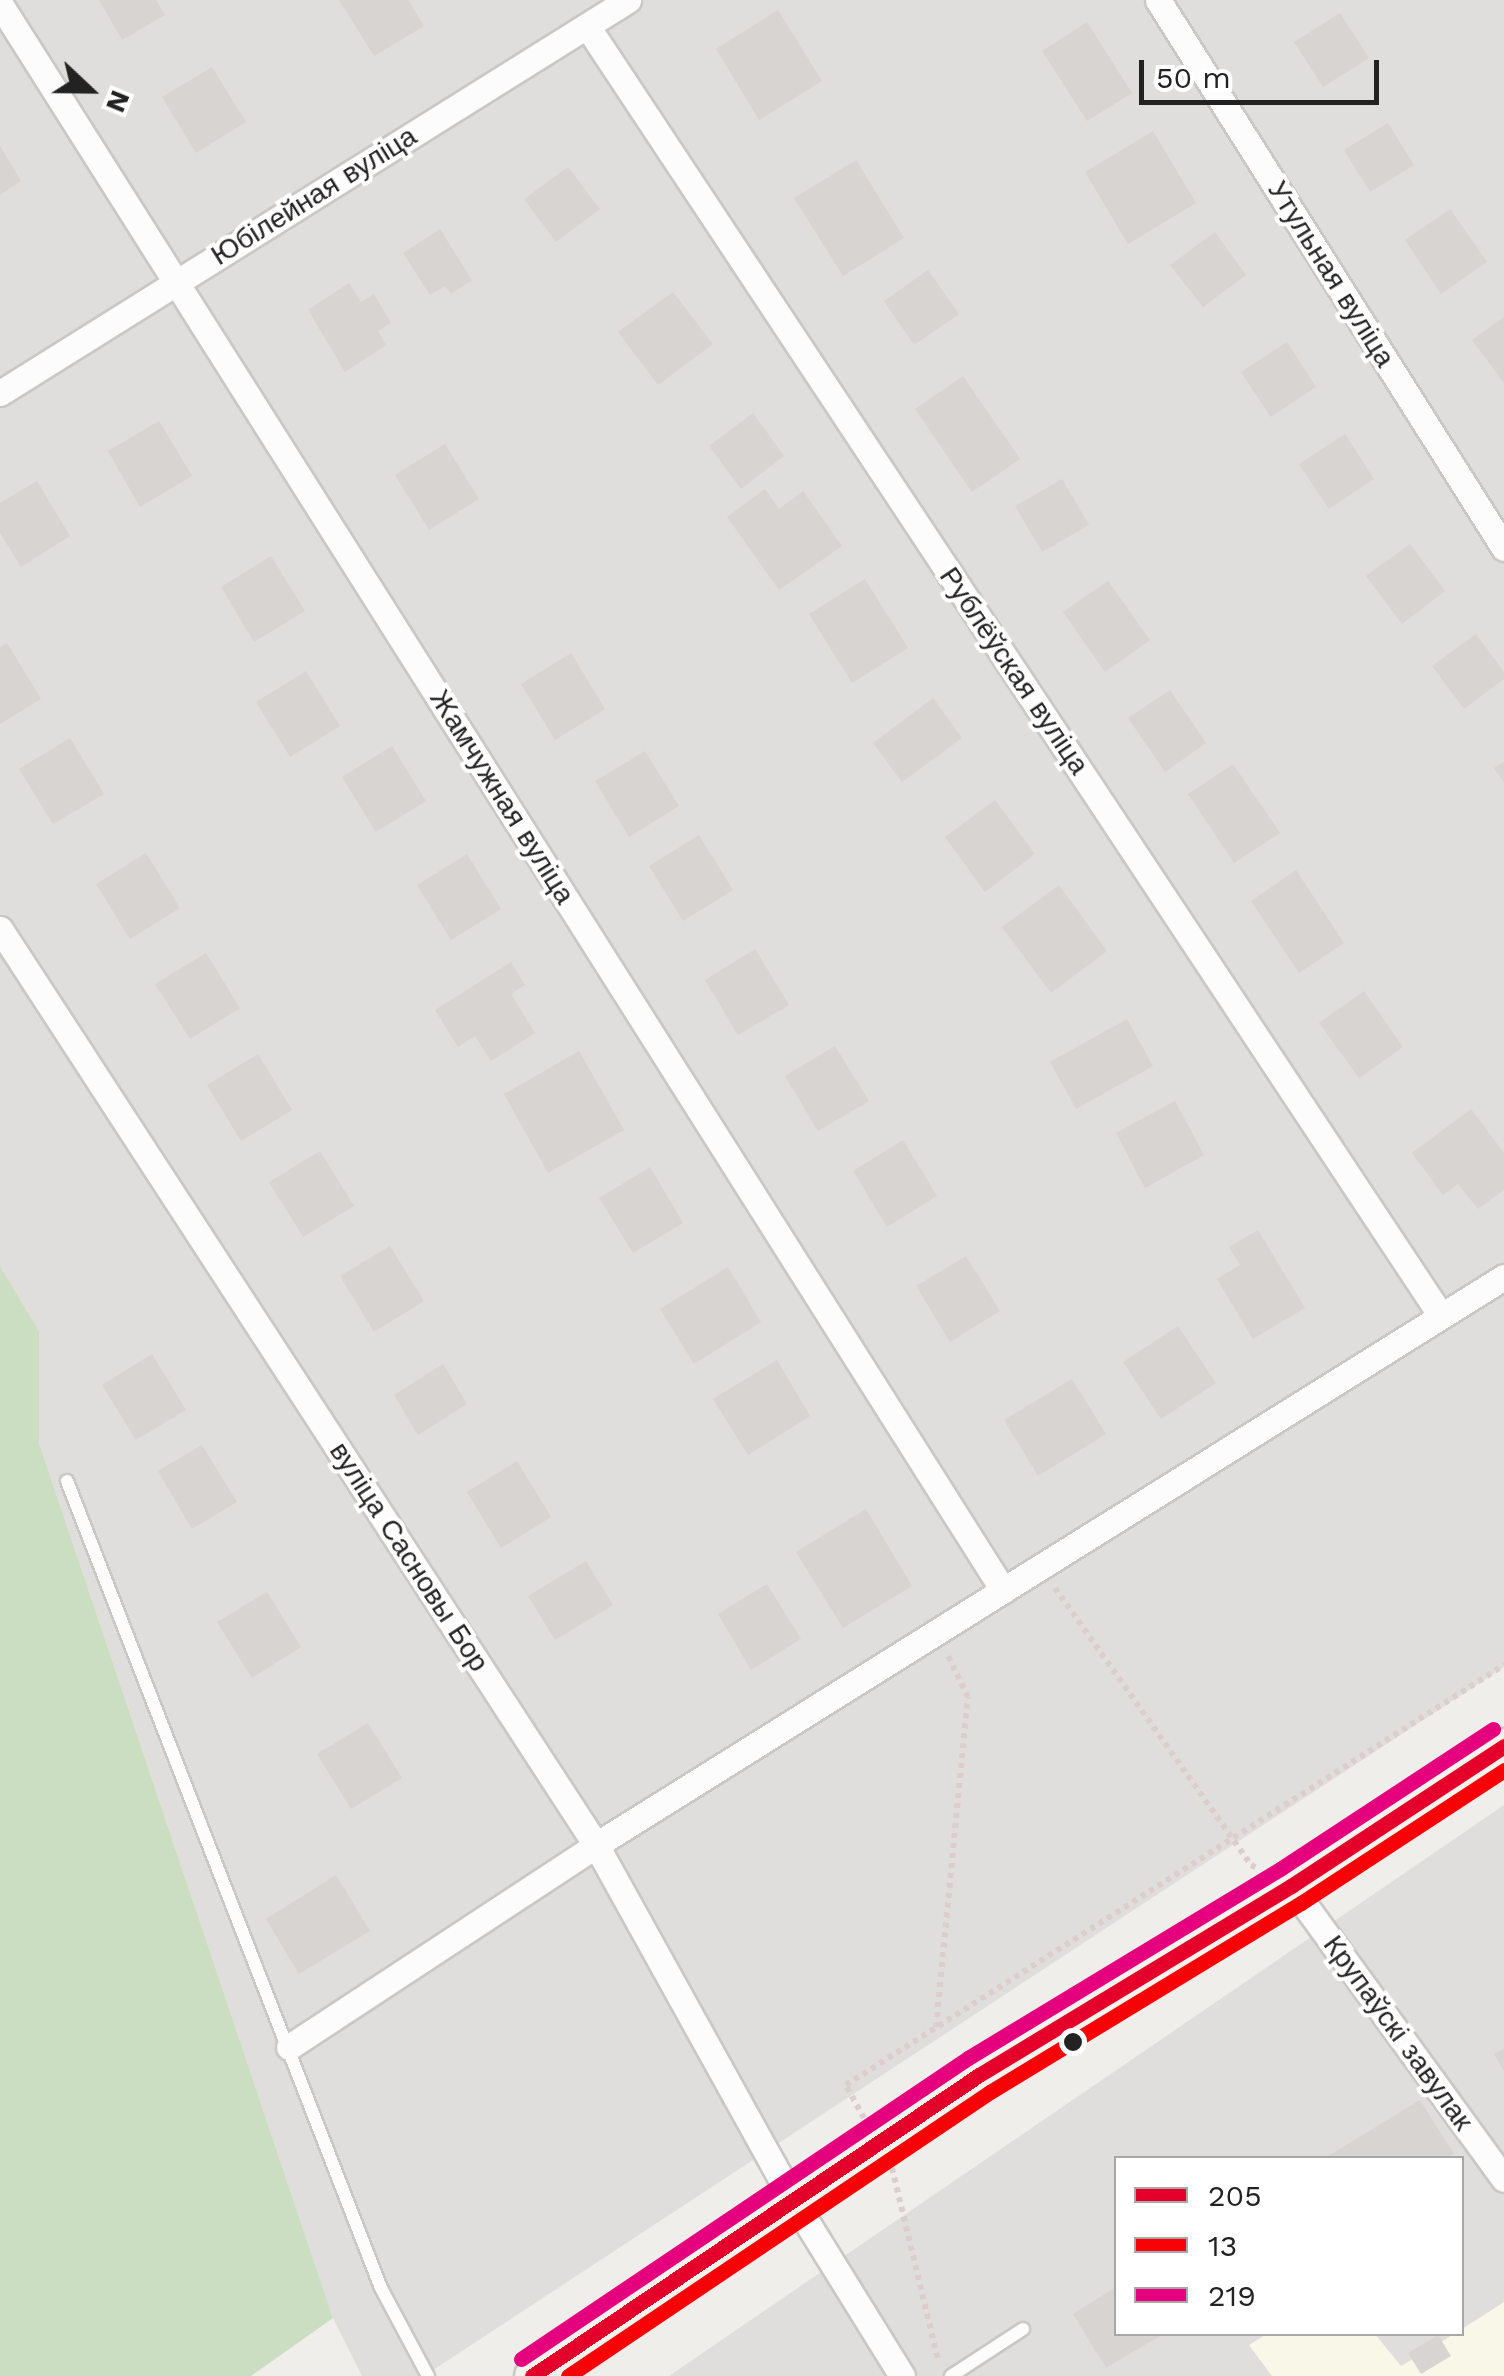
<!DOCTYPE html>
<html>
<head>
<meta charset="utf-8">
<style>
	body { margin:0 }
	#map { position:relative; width:1504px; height:2376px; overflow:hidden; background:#f0eeeb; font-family:"Work Sans",sans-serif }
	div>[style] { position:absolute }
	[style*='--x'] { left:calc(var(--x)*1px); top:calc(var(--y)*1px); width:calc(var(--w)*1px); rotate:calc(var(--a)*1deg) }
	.residential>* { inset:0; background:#dfdedc }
	.education>* { inset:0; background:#f8f7e8 }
	.forest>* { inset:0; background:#cbdec1 }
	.building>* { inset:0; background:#d7d4d2 }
	.path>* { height:6px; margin-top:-3px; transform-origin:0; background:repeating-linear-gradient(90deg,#dccecd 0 5px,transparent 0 10px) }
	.roads { filter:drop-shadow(2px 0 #c9c8c7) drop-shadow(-2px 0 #c9c8c7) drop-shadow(0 2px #c9c8c7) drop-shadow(0 -2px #c9c8c7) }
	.service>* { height:12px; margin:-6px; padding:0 6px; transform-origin:6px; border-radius:6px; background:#fdfcfc }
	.minor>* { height:25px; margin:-12.5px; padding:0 12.5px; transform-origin:12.5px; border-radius:12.5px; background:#fdfcfc }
	.secondary>* { height:35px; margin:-17.5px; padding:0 17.5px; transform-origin:17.5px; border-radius:17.5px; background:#f4f4ed }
	.bus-1>* { height:15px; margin:-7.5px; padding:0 7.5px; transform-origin:7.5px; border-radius:7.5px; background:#e4002b }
	.bus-2>* { height:15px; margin:-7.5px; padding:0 7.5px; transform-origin:7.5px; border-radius:7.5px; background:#f80207 }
	.bus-3>* { height:15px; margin:-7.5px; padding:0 7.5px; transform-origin:7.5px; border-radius:7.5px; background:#e5007d }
	.dots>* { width:28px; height:28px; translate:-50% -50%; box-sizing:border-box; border:5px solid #fff; border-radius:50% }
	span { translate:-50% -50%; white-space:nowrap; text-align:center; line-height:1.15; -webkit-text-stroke:8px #fff; paint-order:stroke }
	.street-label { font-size:28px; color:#222 }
	.legend { position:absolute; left:1114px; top:2156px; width:350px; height:180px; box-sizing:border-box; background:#fff; border:2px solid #a7a7a7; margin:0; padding:12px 18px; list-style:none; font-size:30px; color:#222 }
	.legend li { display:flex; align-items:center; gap:20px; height:50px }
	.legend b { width:50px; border:2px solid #a7a7a7 }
	.north { position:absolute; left:40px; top:40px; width:100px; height:100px; -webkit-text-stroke:8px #fff; paint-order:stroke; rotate:112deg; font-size:28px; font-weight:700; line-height:40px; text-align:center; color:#222 }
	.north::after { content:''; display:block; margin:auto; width:35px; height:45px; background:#222; clip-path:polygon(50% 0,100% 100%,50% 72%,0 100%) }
	.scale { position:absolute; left:1139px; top:60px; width:240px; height:45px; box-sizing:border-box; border:5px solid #222; border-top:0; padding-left:12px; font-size:30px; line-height:35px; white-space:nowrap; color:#222; -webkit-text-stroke:8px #fff; paint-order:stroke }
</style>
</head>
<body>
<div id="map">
	<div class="residential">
		<i style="clip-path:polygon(0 0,1504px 0,1504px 1667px,424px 2376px,362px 2376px,333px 2318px,39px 1443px,39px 1331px,0 1266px)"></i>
		<i style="clip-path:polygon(evenodd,1504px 1805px,1504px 2376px,669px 2376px,1504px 1805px,1116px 2158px,1462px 2158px,1462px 2334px,1116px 2334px,1116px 2158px)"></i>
	</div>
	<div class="education">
		<i style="clip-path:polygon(1504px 2302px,1504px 2376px,1272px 2376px,1249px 2345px,1267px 2334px,1375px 2334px,1401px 2366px,1454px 2334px,1462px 2334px,1462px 2329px)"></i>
	</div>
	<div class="forest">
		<i style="clip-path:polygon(0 1266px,39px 1331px,39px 1443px,333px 2318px,251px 2376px,0 2376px)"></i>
	</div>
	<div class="building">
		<i style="clip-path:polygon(99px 0,156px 0,165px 15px,122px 40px)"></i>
		<i style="clip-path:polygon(339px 0,408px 0,424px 26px,374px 56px)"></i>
		<i style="clip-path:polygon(778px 10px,822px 81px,759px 120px,716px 49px)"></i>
		<i style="clip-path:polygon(1340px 13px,1369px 58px,1323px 87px,1294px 42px)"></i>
		<i style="clip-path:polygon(1087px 22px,1132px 93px,1087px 121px,1042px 51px)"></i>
		<i style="clip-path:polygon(212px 67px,246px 122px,196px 153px,162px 97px)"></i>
		<i style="clip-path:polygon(1388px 123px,1414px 165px,1370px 192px,1344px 150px)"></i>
		<i style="clip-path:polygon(1153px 131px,1196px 203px,1128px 244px,1085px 172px)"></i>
		<i style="clip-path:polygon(0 146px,21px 181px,0 195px)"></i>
		<i style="clip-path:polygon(856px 160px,904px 238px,843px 276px,794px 198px)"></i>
		<i style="clip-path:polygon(568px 167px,600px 209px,556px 242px,524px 199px)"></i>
		<i style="clip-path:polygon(1450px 209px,1487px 262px,1441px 294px,1405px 240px)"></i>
		<i style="clip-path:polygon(440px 229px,472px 280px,451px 294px,445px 286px,430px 295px,403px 253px)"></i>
		<i style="clip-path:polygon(1215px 232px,1246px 275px,1203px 307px,1170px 265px)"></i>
		<i style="clip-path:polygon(928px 270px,959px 314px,914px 345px,884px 301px)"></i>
		<i style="clip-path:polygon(349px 283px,361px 302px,374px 294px,391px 323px,378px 331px,386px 345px,345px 372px,308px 310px)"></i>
		<i style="clip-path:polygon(673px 292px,713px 344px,658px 385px,618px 332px)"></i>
		<i style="clip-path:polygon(1504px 317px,1504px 383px,1472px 340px)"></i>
		<i style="clip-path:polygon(1287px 342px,1316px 387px,1271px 417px,1241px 372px)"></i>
		<i style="clip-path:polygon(963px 376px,1020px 459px,972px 492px,915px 409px)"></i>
		<i style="clip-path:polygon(753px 413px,784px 456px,741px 489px,709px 446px)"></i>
		<i style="clip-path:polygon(159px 421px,192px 476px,140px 507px,108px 451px)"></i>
		<i style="clip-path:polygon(1345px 434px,1374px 479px,1329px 509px,1299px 464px)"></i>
		<i style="clip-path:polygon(445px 444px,479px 499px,429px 530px,395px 475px)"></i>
		<i style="clip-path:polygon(1062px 479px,1089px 525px,1042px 552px,1015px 506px)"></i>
		<i style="clip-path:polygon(37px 481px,70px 536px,21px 567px,0 533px,0 503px)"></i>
		<i style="clip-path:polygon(765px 489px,779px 509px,803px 491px,842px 546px,779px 590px,727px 517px)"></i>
		<i style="clip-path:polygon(1410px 544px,1445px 591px,1402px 624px,1366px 576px)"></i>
		<i style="clip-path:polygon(271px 556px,305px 611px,254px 642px,221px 587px)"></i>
		<i style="clip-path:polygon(865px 579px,908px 648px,852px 683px,809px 614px)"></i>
		<i style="clip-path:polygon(1108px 581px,1150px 640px,1105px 672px,1063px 612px)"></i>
		<i style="clip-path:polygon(1476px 634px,1504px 672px,1504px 679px,1464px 709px,1432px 666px)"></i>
		<i style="clip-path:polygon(7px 643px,41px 699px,0 724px,0 647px)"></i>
		<i style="clip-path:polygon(571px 653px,605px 709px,555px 740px,521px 684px)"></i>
		<i style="clip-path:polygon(306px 671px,340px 726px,290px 757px,256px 702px)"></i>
		<i style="clip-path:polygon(1170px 690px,1206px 743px,1165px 772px,1128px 718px)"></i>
		<i style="clip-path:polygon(933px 698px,962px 738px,902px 782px,873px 743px)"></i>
		<i style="clip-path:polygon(70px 738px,104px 794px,53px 824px,19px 769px)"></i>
		<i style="clip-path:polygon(392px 746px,426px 801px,376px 832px,342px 777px)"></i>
		<i style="clip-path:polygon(645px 751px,679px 806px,629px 837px,595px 781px)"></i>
		<i style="clip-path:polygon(1504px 762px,1504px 782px,1494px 768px)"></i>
		<i style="clip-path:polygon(1233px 764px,1280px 833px,1234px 863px,1188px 794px)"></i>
		<i style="clip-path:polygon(995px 800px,1035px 854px,985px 892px,945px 837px)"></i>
		<i style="clip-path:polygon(699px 835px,733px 890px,683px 921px,649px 866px)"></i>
		<i style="clip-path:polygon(146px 853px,180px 908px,130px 939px,96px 884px)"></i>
		<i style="clip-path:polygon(467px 854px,501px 909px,451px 940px,417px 885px)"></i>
		<i style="clip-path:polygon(1296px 870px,1344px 943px,1299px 973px,1251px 901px)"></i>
		<i style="clip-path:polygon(1059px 885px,1107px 951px,1051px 993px,1002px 927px)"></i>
		<i style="clip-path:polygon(755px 949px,789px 1005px,738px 1035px,705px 980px)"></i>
		<i style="clip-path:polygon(206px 953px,240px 1008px,190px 1039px,155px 984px)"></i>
		<i style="clip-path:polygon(511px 962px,525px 985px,511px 994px,535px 1033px,491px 1061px,475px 1036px,458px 1047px,435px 1010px)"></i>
		<i style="clip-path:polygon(1364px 991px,1403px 1047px,1359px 1078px,1319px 1023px)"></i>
		<i style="clip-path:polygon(1127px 1019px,1153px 1066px,1076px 1109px,1050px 1062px)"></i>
		<i style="clip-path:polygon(835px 1046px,869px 1101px,818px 1131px,785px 1076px)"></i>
		<i style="clip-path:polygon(579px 1051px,624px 1130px,548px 1173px,504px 1094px)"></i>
		<i style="clip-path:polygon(258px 1054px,292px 1110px,241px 1141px,207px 1085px)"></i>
		<i style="clip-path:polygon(1175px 1101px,1204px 1155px,1145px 1188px,1116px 1133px)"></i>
		<i style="clip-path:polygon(1471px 1109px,1504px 1153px,1504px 1190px,1478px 1209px,1458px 1184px,1443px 1195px,1412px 1153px)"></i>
		<i style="clip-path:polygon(903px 1140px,937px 1196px,887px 1227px,853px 1171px)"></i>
		<i style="clip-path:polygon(320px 1151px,354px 1206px,303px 1237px,269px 1182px)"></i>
		<i style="clip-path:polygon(650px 1167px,683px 1223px,633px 1253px,599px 1198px)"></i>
		<i style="clip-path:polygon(1258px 1230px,1305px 1308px,1253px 1339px,1217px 1279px,1240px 1265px,1229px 1247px)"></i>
		<i style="clip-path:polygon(390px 1246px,424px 1301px,374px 1332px,340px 1276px)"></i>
		<i style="clip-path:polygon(966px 1256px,1000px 1311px,950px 1342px,916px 1286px)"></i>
		<i style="clip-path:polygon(728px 1267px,761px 1322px,694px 1364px,660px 1309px)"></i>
		<i style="clip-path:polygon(1178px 1326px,1216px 1383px,1161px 1419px,1123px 1362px)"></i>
		<i style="clip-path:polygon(152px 1354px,186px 1410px,136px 1440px,102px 1385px)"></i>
		<i style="clip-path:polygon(777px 1360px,810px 1416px,748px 1455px,713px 1399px)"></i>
		<i style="clip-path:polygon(443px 1364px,467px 1404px,418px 1435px,394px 1395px)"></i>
		<i style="clip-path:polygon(1072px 1379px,1106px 1434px,1038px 1476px,1004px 1420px)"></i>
		<i style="clip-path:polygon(202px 1445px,237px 1502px,192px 1529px,158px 1471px)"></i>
		<i style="clip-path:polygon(517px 1461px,551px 1517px,501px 1548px,467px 1492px)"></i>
		<i style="clip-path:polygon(866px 1509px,912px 1586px,843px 1628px,796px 1552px)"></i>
		<i style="clip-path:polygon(586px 1561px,613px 1605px,555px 1640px,528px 1596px)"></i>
		<i style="clip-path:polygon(767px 1584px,801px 1639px,751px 1670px,718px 1614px)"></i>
		<i style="clip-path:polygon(267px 1592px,301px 1647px,252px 1678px,217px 1622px)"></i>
		<i style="clip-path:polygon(368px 1723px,402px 1778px,351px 1809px,317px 1754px)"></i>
		<i style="clip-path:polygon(336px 1875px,370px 1931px,299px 1974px,266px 1919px)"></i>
		<i style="clip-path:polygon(1504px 2048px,1504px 2071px,1494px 2054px)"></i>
		<i style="clip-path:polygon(1420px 2100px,1454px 2154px,1446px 2158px,1325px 2158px)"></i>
		<i style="clip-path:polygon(1116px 2287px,1116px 2334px,1163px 2334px,1106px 2368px,1073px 2314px)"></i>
		<i style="clip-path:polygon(1438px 2335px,1451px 2356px,1421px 2374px,1408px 2353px)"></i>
	</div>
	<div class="path">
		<i style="--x:1055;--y:1588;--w:339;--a:54.7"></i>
		<i style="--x:1251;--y:1865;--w:9;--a:27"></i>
		<i style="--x:936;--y:2027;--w:332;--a:-84.5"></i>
		<i style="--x:968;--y:1697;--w:46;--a:-116"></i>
		<i style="--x:864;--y:2118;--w:38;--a:-119"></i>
		<i style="--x:846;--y:2085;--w:781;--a:-32.55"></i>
		<i style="--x:892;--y:2168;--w:197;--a:76.5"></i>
	</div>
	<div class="roads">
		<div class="service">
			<i style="--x:67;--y:1481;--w:866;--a:68.74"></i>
			<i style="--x:381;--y:2288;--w:100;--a:61.9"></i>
			<i style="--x:951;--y:2376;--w:86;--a:-33.1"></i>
		</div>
		<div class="minor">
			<i style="--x:1158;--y:0;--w:648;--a:57.73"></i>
			<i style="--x:0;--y:4;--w:1877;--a:57.69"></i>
			<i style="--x:587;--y:26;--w:1547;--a:56.49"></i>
			<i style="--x:0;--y:393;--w:741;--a:-32.04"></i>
			<i style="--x:0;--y:929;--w:1093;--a:56.95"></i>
			<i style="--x:596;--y:1845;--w:406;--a:61"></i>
			<i style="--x:793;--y:2200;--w:207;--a:58.2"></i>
			<i style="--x:1291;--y:1886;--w:362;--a:54"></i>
			<i style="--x:289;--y:2047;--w:367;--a:-33.3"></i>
			<i style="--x:596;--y:1845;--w:1071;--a:-32.03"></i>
		</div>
		<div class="secondary">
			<i style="--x:532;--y:2376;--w:539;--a:-33.96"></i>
			<i style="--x:979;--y:2075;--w:365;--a:-31.2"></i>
			<i style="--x:1291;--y:1886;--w:255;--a:-33.3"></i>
		</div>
	</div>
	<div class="bus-1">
		<i style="--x:532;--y:2376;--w:539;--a:-33.96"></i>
		<i style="--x:979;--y:2075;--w:365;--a:-31.2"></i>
		<i style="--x:1291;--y:1886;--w:255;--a:-33.3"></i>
	</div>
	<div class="bus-2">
		<i style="--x:568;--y:2376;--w:509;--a:-33.94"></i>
		<i style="--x:990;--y:2092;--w:364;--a:-31.3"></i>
		<i style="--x:1301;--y:1903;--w:243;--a:-33.2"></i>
	</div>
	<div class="bus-3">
		<i style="--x:521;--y:2359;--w:539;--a:-33.96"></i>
		<i style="--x:968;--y:2058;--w:365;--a:-31.2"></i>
		<i style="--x:1280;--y:1869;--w:255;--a:-33.3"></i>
	</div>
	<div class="dots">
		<i style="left:1073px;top:2042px;background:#222"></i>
	</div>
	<div class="street-label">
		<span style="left:314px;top:196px;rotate:-32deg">Юбілейная вуліца</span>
		<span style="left:1331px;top:274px;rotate:58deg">Утульная вуліца</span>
		<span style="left:1014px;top:671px;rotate:56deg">Рублёўская вуліца</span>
		<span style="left:502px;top:797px;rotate:58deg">Жамчужная вуліца</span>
		<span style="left:409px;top:1557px;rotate:57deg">вуліца Сасновы Бор</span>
		<span style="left:1398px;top:2033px;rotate:54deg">Крупаўскі завулак</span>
	</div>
	<ul class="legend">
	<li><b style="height:12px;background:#e4002b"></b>205</li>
	<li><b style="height:12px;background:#f80207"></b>13</li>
	<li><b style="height:12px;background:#e5007d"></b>219</li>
	</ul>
	<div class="north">N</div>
	<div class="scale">50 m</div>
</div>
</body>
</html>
